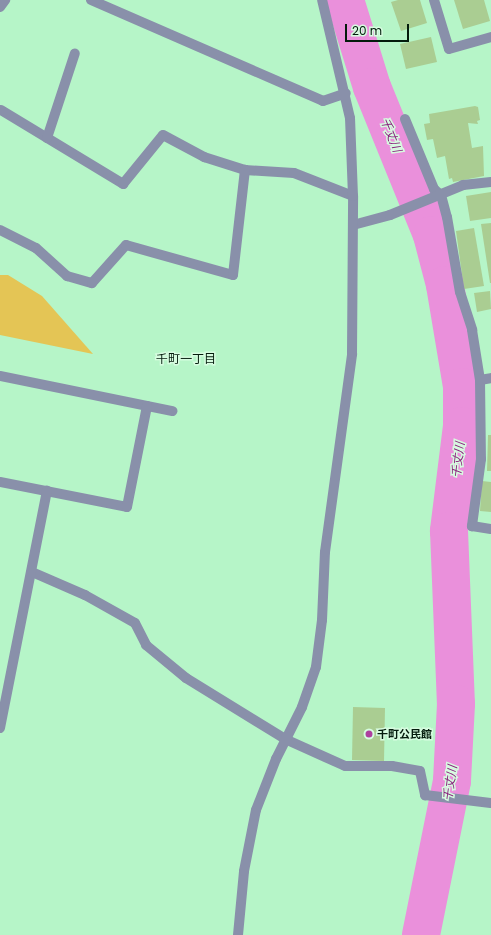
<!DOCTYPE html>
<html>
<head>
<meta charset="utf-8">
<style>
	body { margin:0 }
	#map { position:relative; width:491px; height:935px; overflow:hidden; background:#b6f5c8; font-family:Poppins,"Noto Sans JP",sans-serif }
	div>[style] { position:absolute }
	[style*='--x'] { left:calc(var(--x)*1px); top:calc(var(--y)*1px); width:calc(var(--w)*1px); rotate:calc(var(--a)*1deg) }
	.green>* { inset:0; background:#e4c555 }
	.river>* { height:38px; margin:-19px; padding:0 19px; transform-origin:19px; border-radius:19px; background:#ea90db }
	.building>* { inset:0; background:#aacd92 }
	.minor>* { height:10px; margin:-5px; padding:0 5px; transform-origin:5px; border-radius:5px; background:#8990aa }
	.dots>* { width:11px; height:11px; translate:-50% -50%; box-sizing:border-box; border:2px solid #d7fce0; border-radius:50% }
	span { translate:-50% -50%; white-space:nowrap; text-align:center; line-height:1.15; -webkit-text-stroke:3px #d7fce0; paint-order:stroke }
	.poi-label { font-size:11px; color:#031b0c; font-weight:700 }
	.left { translate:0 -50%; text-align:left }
	.water-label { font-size:12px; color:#89207d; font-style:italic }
	.neighbourhood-label { font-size:12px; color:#031b0c }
	.scale { position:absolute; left:345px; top:24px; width:64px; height:18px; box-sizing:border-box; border:2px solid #031b0c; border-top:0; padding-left:5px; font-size:12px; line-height:14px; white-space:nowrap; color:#031b0c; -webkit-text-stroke:3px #d7fce0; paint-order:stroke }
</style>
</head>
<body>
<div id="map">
	<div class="green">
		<i style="clip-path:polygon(0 275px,8px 275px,42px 296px,93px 354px,0 335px)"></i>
	</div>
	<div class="river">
		<i style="--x:345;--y:0;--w:91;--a:72.8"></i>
		<i style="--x:372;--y:87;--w:160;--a:67.9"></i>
		<i style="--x:432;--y:235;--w:52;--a:75.4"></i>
		<i style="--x:445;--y:285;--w:103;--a:80.5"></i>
		<i style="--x:462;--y:387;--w:39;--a:90"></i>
		<i style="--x:462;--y:426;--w:106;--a:97.1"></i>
		<i style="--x:449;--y:531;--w:173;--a:87.7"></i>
		<i style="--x:456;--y:704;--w:77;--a:93"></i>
		<i style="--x:452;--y:781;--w:157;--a:101.4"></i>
	</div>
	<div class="building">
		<i style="clip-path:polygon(398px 0,420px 0,427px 23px,401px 31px,391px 2px)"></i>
		<i style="clip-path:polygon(454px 0,484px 0,490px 21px,463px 29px)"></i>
		<i style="clip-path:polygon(431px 37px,437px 62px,406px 69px,400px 44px)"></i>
		<i style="clip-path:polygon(475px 106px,478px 107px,480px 120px,477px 121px,478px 124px,468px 123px,472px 148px,483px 146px,484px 176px,453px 182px,452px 178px,449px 179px,445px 156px,437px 158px,433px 139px,427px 140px,424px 124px,430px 123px,429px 114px)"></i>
		<i style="clip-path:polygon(491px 192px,491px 218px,470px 221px,466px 196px)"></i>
		<i style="clip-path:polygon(491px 223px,491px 283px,490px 283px,481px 224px)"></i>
		<i style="clip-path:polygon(474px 228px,484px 286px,464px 289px,456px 231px)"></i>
		<i style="clip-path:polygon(490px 291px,491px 309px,477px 312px,474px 293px)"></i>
		<i style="clip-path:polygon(488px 435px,491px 435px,491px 471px,487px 471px)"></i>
		<i style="clip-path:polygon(482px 481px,491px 482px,491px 512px,480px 511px)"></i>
		<i style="clip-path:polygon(353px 707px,385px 708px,384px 761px,352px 760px)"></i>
	</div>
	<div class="minor">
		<i style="--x:91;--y:0;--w:253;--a:23.5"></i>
		<i style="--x:323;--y:101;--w:24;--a:-19"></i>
		<i style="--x:434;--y:0;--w:51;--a:73"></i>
		<i style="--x:449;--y:49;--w:44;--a:-15.9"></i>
		<i style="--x:0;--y:7;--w:9;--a:-54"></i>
		<i style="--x:1;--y:110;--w:143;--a:31.2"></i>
		<i style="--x:123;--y:184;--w:63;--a:-50.8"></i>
		<i style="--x:163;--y:135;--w:47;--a:28.2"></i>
		<i style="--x:204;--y:157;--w:43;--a:17.6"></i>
		<i style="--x:245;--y:170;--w:49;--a:3.5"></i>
		<i style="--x:294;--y:173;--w:63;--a:21.3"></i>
		<i style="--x:405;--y:119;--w:76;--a:67.5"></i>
		<i style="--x:434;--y:189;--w:9;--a:41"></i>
		<i style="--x:441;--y:195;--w:23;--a:75"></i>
		<i style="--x:447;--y:217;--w:76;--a:80.2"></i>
		<i style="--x:460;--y:292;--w:40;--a:72"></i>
		<i style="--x:472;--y:330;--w:51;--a:80.9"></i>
		<i style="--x:480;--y:380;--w:79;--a:89.3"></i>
		<i style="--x:481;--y:459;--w:68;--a:97.7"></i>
		<i style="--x:472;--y:526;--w:19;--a:9"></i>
		<i style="--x:47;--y:138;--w:89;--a:-71.8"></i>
		<i style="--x:353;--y:225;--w:38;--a:-15"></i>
		<i style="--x:390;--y:215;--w:79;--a:-22.3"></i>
		<i style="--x:463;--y:185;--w:28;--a:-6"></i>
		<i style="--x:0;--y:230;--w:40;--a:26.6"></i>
		<i style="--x:36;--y:248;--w:42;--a:42.1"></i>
		<i style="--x:67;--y:276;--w:26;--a:16"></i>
		<i style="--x:92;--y:283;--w:51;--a:-48.2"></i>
		<i style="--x:126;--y:245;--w:111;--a:15.7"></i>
		<i style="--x:233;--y:275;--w:106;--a:-83.5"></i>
		<i style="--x:0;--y:376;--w:176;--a:11.5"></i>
		<i style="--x:480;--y:380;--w:11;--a:-10"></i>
		<i style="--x:0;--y:482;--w:129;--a:11.1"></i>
		<i style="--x:127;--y:507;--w:103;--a:-78.8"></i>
		<i style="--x:32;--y:572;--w:58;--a:23.5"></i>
		<i style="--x:85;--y:595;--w:57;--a:29.2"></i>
		<i style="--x:135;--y:623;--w:25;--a:63"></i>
		<i style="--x:146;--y:645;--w:52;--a:39.5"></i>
		<i style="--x:186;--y:678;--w:116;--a:31.6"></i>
		<i style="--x:285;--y:739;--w:66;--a:24.2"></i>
		<i style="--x:345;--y:766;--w:47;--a:0"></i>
		<i style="--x:392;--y:766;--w:28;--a:10"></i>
		<i style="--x:420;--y:771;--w:25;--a:78"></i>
		<i style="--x:425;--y:795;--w:66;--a:6.9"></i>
		<i style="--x:0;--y:728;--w:242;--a:-78.8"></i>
		<i style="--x:238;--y:935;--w:64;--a:-84.6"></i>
		<i style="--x:244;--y:871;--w:62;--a:-78.9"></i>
		<i style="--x:256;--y:810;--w:55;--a:-68.6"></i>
		<i style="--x:276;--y:759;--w:58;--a:-63.4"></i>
		<i style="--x:302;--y:707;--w:42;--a:-70.7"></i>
		<i style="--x:316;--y:667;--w:47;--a:-82.7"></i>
		<i style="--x:322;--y:620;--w:68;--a:-87.5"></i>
		<i style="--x:325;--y:552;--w:200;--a:-82.2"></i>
		<i style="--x:352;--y:354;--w:158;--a:-89.6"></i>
		<i style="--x:353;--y:196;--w:78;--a:-92.2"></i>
		<i style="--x:350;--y:118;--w:121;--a:-103.3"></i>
	</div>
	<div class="dots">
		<i style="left:369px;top:734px;background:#ad409e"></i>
	</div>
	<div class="poi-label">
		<span class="left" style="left:377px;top:734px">千町公民館</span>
	</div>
	<div class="water-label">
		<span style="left:391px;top:135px;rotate:68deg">千丈川</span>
		<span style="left:458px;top:460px;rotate:-83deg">千丈川</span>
		<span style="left:450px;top:783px;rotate:-82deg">千丈川</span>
	</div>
	<div class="neighbourhood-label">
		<span style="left:186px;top:359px">千町一丁目</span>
	</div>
	<div class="scale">20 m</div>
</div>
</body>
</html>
